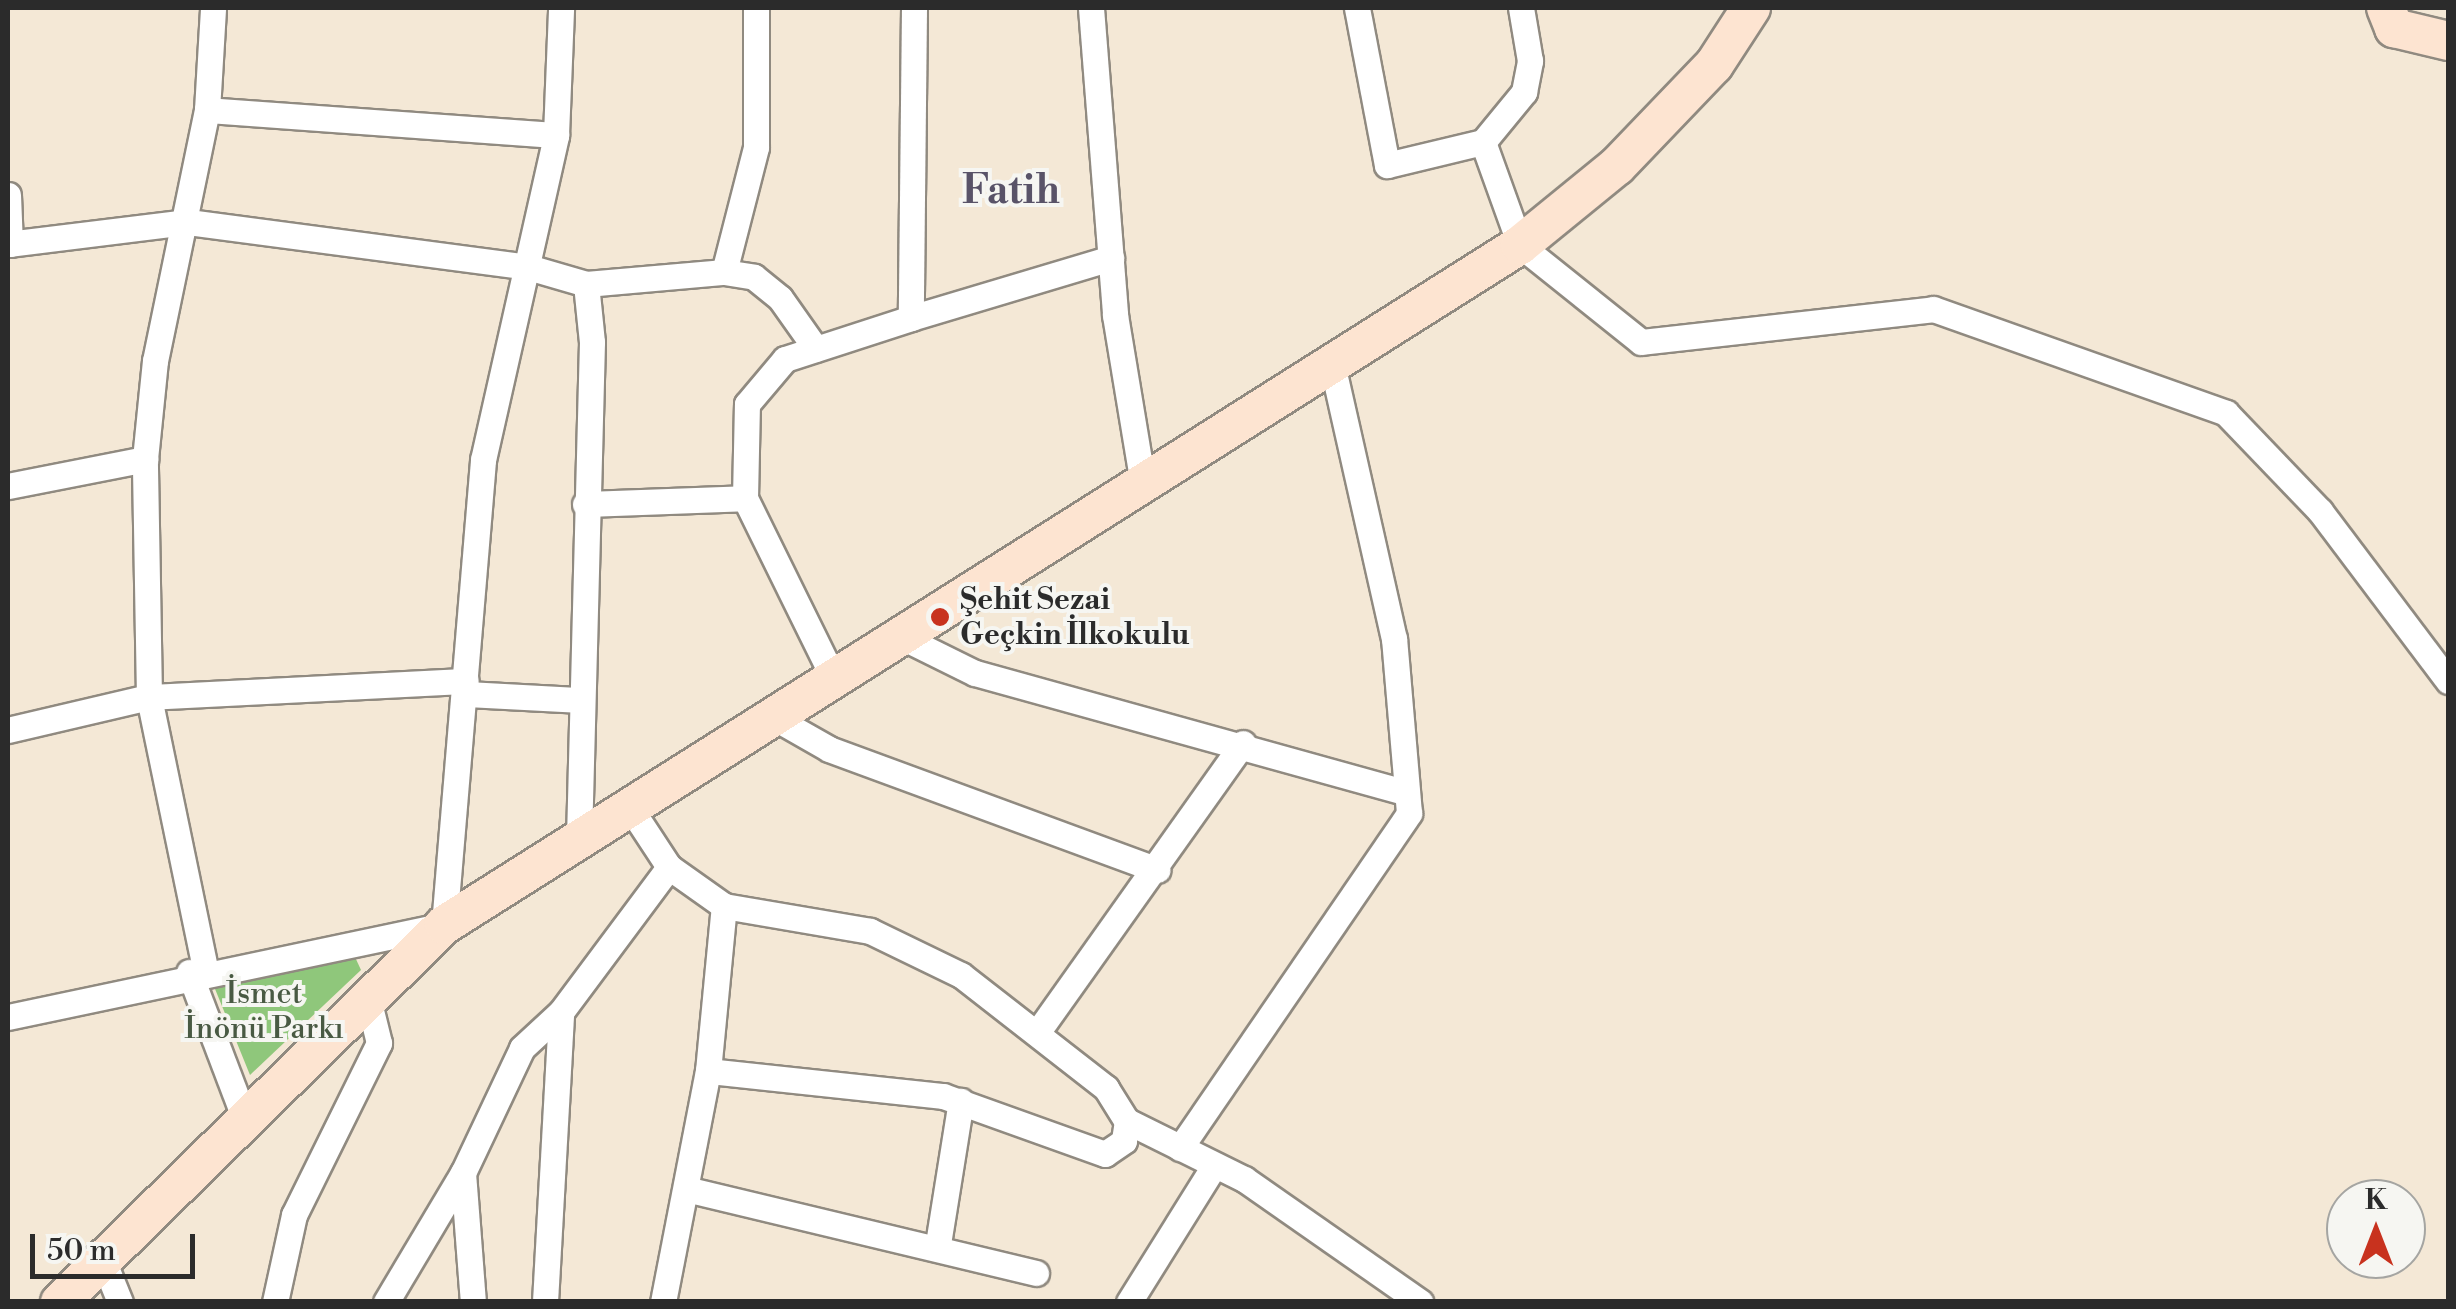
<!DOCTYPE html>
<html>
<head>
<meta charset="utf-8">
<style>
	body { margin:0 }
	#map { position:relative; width:2456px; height:1309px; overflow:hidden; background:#f4e8d6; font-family:"Libre Bodoni",serif }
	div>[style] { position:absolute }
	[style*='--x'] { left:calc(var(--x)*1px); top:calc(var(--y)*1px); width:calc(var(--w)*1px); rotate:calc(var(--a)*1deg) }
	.green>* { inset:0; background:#8fc77b }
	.roads { filter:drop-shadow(2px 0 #908a80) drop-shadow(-2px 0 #908a80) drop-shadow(0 2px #908a80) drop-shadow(0 -2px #908a80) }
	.street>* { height:25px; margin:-12.5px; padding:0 12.5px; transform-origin:12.5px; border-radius:12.5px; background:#fff }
	.secondary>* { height:38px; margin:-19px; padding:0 19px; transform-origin:19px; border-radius:19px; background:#fde4d1 }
	.dots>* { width:28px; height:28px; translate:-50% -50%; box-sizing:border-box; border:5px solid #f6f6f2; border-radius:50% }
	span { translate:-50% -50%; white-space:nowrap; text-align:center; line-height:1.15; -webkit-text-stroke:8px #f6f6f2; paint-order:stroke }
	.poi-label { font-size:30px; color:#2b2b2b; font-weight:700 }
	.left { translate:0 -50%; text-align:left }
	.park-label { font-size:30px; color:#495a43 }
	.district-label { font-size:40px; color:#595368; font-weight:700 }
	.frame { position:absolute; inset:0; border:10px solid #2b2b2b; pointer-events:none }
	.north { position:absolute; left:2326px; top:1179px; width:100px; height:100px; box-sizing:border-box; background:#f6f6f2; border:2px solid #a5a5a2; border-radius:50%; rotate:0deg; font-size:28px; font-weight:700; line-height:40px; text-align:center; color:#2b2b2b }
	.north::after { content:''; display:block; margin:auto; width:35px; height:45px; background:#c8321e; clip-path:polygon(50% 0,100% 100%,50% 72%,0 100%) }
	.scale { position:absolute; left:30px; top:1234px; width:165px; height:45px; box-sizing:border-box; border:5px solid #2b2b2b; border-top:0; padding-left:12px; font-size:30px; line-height:35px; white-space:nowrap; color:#2b2b2b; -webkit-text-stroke:8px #f6f6f2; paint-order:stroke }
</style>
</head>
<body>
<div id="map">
	<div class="green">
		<i style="clip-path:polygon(355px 957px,361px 970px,250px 1075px,213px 984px)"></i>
	</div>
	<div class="roads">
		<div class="street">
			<i style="--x:914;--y:8;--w:310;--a:90.6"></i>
			<i style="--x:911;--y:318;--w:209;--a:-16.7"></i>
			<i style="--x:1091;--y:8;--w:308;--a:85.5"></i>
			<i style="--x:1115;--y:315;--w:171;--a:80.6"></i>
			<i style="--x:1357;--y:8;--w:160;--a:79.2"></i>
			<i style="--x:1387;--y:165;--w:99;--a:-13.5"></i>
			<i style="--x:1483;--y:142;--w:109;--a:70.2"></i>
			<i style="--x:1520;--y:245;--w:155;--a:38.7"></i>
			<i style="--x:1641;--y:342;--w:294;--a:-6.4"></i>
			<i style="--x:1933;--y:309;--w:311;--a:19.5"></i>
			<i style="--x:2226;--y:413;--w:136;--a:46.2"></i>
			<i style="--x:2320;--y:511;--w:213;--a:53"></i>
			<i style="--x:207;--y:110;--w:350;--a:4.1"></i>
			<i style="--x:1483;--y:142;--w:65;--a:-50.6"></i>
			<i style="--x:1524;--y:92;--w:32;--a:-79"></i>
			<i style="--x:1530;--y:61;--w:54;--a:-99.6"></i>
			<i style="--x:8;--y:195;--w:49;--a:87.7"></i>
			<i style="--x:8;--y:244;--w:181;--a:-7"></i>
			<i style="--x:188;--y:222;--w:343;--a:7.5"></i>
			<i style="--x:528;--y:267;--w:60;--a:16.3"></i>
			<i style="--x:586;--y:284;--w:58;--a:84.1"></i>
			<i style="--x:592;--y:342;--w:494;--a:91.5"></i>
			<i style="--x:724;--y:272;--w:30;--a:9"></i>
			<i style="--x:754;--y:277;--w:33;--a:39"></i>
			<i style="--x:780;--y:298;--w:62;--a:54.8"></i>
			<i style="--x:586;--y:284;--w:139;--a:-5"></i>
			<i style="--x:724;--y:272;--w:129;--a:-75.6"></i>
			<i style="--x:756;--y:147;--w:139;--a:-90"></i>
			<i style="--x:8;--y:486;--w:140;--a:-11.1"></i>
			<i style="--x:585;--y:504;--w:160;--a:-2.1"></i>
			<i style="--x:902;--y:637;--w:81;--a:26.3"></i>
			<i style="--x:975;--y:673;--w:444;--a:15.5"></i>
			<i style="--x:835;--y:681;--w:204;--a:-116.2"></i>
			<i style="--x:745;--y:498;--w:94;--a:-88.8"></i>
			<i style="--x:747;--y:404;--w:59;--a:-49.8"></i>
			<i style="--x:785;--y:359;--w:133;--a:-18"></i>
			<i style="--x:465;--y:694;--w:114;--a:3"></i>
			<i style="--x:773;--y:717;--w:64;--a:29.7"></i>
			<i style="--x:829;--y:749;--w:350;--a:20.2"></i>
			<i style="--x:8;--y:730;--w:145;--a:-13.2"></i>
			<i style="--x:149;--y:697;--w:317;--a:-2.9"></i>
			<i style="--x:669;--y:867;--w:67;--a:35.3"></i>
			<i style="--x:724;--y:906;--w:148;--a:9.7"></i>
			<i style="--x:870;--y:931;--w:101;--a:25.8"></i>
			<i style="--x:961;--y:975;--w:184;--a:37.9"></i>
			<i style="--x:1106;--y:1088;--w:39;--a:58"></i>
			<i style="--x:1127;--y:1121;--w:20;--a:99"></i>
			<i style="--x:1124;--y:1141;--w:23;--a:146"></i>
			<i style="--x:1105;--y:1154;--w:172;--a:-160.3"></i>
			<i style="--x:943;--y:1096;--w:236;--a:-173.9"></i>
			<i style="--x:205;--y:968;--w:277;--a:-101.7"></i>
			<i style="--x:149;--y:697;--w:238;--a:-91"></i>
			<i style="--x:145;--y:459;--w:99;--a:-84.2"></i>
			<i style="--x:155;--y:361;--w:256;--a:-78.3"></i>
			<i style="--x:207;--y:110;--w:102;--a:-86.6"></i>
			<i style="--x:189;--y:972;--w:160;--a:69.2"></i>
			<i style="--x:8;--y:1017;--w:446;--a:-11.9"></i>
			<i style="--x:444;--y:925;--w:467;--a:-85.2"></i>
			<i style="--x:483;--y:460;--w:333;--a:-77.3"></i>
			<i style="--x:556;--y:135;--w:127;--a:-87.7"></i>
			<i style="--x:1039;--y:1030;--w:352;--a:-54.6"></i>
			<i style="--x:1127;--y:1121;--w:131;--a:26.4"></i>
			<i style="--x:1244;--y:1179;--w:215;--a:34.9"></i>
			<i style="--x:1180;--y:1148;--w:406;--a:-55.6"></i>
			<i style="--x:1409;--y:813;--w:175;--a:-94.9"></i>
			<i style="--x:1394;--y:639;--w:277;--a:-102.7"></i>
			<i style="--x:463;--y:1173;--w:129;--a:85.6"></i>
			<i style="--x:686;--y:1189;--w:360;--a:13.5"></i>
			<i style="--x:938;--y:1244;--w:145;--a:-80.9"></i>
			<i style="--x:105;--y:1265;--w:40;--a:68"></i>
			<i style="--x:275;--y:1302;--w:89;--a:-77.7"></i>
			<i style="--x:294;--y:1215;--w:192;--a:-63.7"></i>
			<i style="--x:379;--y:1043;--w:50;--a:-103.8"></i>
			<i style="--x:386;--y:1302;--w:150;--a:-59.2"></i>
			<i style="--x:463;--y:1173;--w:138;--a:-64.7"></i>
			<i style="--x:522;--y:1048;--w:53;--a:-42.7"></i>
			<i style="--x:561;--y:1012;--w:181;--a:-53.3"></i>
			<i style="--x:669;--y:867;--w:77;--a:-123.3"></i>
			<i style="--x:545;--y:1302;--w:290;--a:-86.8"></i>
			<i style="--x:663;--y:1302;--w:235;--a:-79"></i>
			<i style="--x:708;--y:1071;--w:166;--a:-84.5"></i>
			<i style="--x:1129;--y:1302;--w:160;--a:-58"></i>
		</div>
		<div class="secondary">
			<i style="--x:2386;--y:8;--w:22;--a:68"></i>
			<i style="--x:2394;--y:28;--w:56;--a:13.5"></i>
			<i style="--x:60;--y:1302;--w:538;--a:-44.47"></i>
			<i style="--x:444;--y:925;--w:1273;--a:-32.29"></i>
			<i style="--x:1520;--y:245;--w:125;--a:-39.2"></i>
			<i style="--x:1617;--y:166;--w:140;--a:-46.2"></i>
			<i style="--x:1714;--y:65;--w:68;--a:-57"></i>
		</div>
	</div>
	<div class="dots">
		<i style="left:940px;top:617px;background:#c8321e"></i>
	</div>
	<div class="poi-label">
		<span class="left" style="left:960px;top:617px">Şehit Sezai<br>Geçkin İlkokulu</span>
	</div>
	<div class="park-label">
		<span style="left:264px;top:1011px">İsmet<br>İnönü Parkı</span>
	</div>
	<div class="district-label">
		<span style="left:1011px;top:191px">Fatih</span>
	</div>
	<div class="frame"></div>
	<div class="north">K</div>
	<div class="scale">50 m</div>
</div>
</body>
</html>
